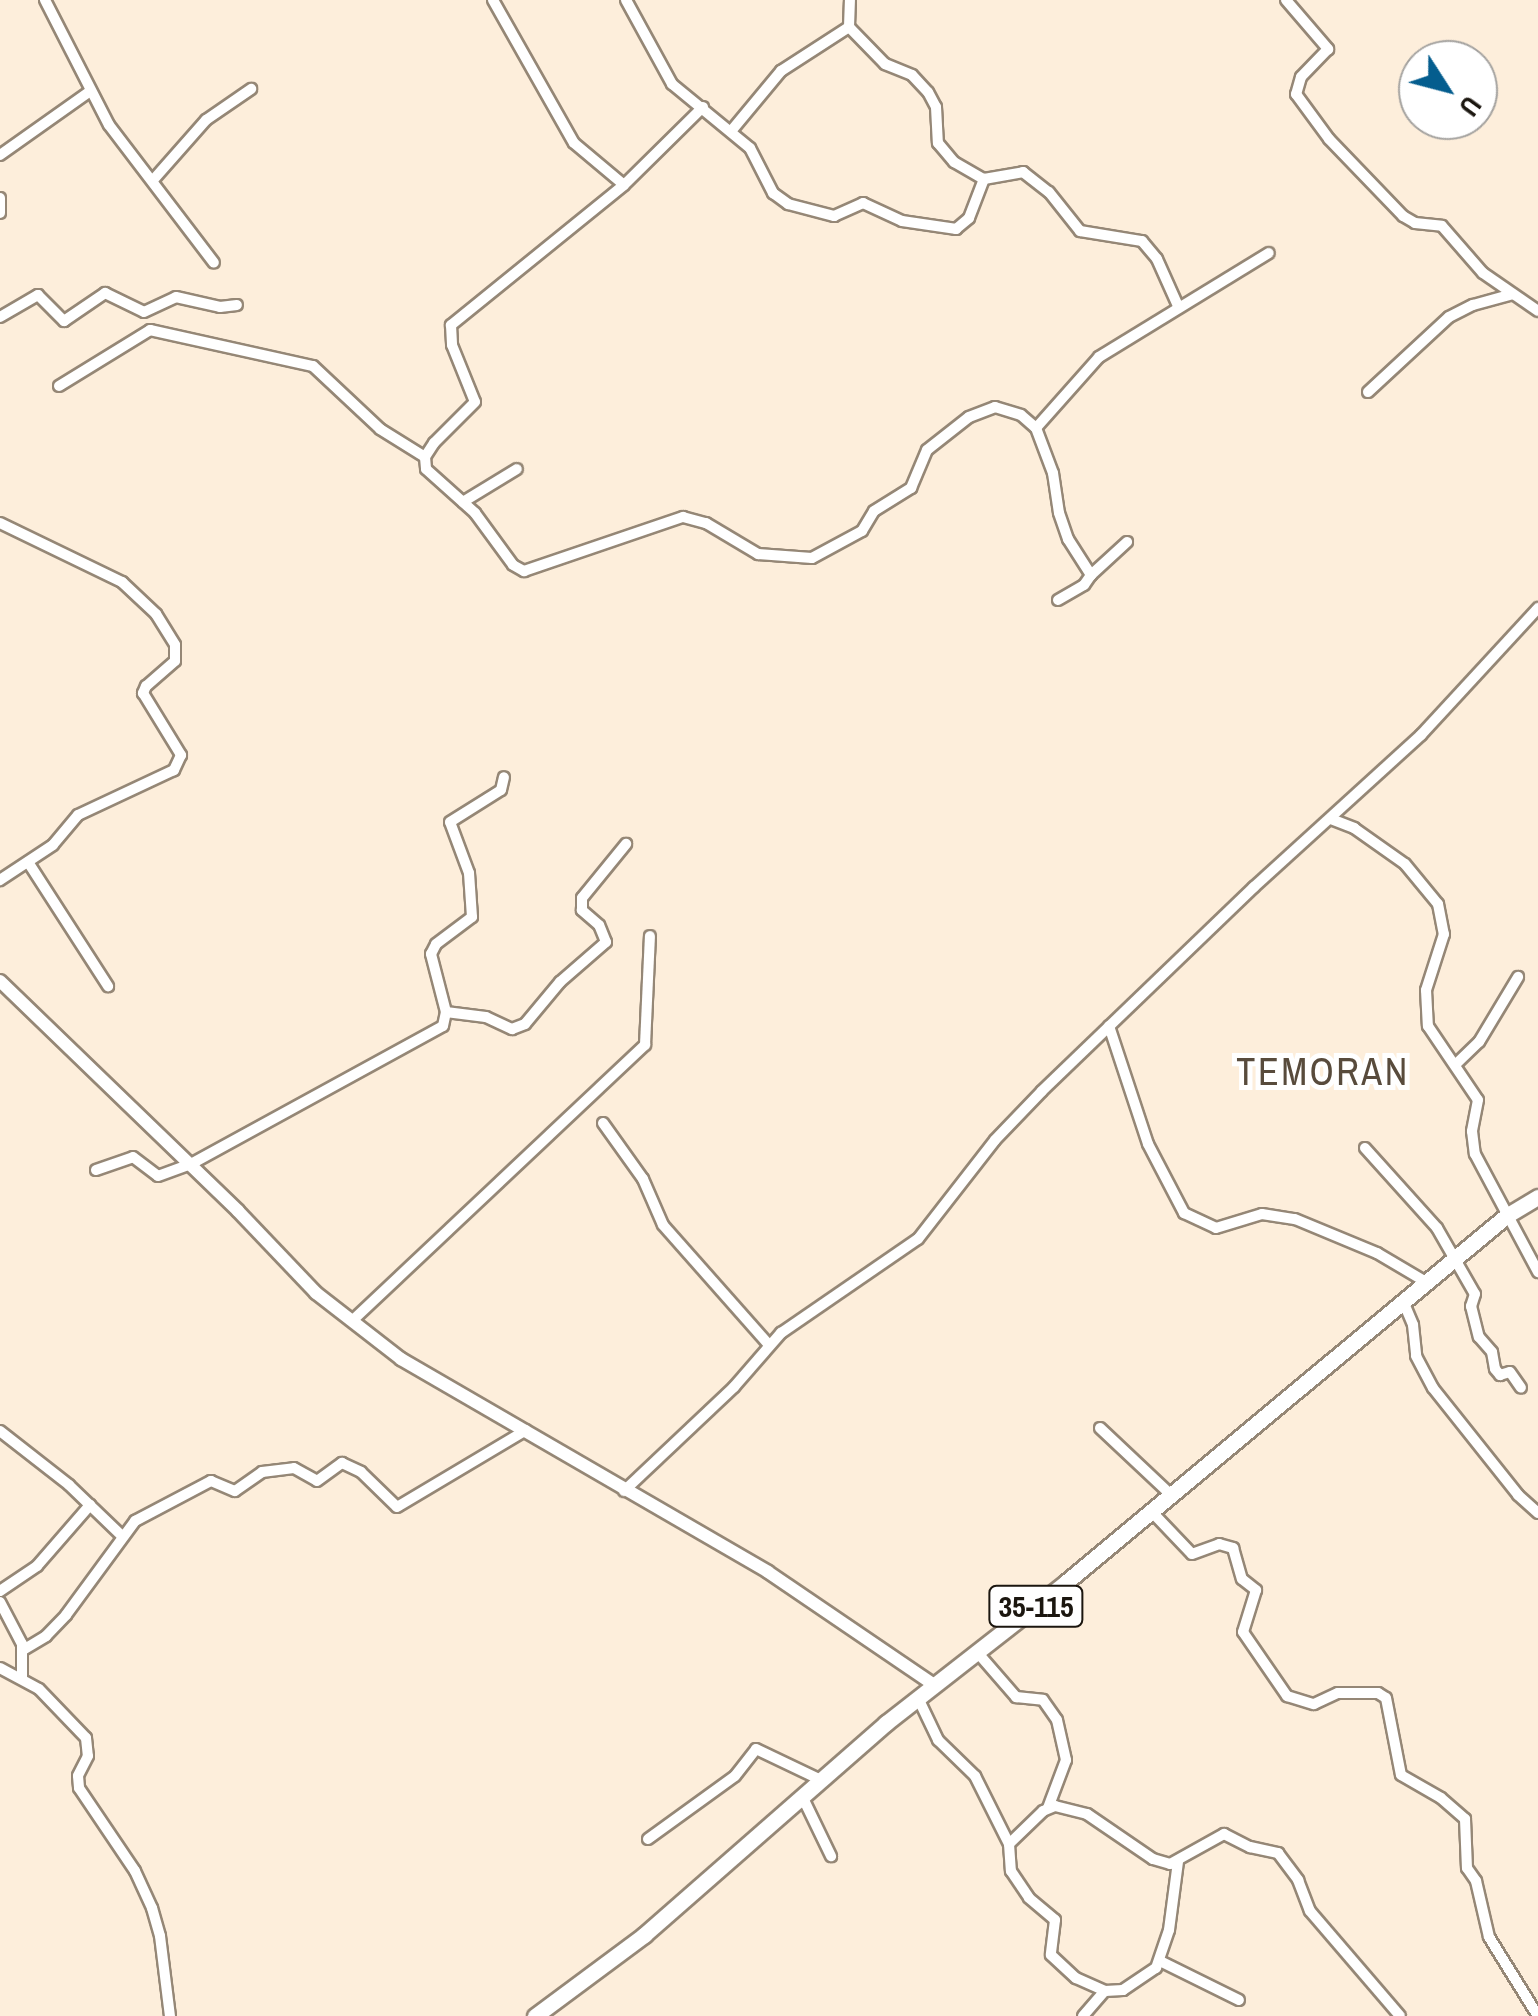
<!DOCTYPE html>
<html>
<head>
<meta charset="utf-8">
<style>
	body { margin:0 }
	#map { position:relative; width:1538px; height:2016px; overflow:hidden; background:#fdeedb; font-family:"Archivo Narrow",sans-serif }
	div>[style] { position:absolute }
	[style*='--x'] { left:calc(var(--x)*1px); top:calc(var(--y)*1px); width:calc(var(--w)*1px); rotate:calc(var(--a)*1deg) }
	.roads { filter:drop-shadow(2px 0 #958776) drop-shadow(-2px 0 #958776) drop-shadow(0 2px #958776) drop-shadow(0 -2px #958776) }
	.minor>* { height:10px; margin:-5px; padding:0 5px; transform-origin:5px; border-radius:5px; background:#fff }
	.tertiary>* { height:12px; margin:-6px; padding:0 6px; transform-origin:6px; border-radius:6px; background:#fff }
	.primary>* { height:15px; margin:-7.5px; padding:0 7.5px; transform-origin:7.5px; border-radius:7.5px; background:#fff }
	span { translate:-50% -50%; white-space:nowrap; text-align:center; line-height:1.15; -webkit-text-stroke:10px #fff; paint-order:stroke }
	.shield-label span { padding:2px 8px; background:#fff; border:2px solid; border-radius:8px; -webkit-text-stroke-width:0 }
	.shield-label { font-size:30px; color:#1b160f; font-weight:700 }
	.quarter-label { font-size:38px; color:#584b3c; letter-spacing:2.5px }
	.north { position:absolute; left:1398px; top:40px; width:100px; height:100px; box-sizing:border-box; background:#fff; border:2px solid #a4a29f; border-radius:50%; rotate:126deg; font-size:28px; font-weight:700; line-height:40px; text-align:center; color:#1b160f }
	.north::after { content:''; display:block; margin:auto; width:35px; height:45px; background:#045d8e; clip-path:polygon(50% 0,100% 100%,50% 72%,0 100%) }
</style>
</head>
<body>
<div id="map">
	<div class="roads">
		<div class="minor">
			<i style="--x:45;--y:0;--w:140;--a:62.9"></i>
			<i style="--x:109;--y:125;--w:173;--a:52.7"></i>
			<i style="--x:493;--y:0;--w:164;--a:60.5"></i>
			<i style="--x:574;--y:143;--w:65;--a:40"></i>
			<i style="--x:626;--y:0;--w:96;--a:61.3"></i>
			<i style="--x:672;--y:84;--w:101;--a:39.4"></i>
			<i style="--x:750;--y:148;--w:51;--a:62.9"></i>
			<i style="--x:773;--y:193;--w:19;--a:36"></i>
			<i style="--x:788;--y:204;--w:48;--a:14.6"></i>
			<i style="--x:834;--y:216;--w:32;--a:-24"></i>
			<i style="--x:863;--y:203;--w:43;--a:24.8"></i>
			<i style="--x:902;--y:221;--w:55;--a:8.4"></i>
			<i style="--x:956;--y:229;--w:17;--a:-40"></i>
			<i style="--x:969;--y:218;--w:42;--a:-69"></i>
			<i style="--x:1286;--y:0;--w:65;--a:49.4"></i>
			<i style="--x:1328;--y:49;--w:39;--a:134"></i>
			<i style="--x:1301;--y:77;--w:18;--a:106"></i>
			<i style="--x:1296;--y:94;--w:56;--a:53.7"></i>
			<i style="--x:1329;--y:139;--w:107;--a:46.1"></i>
			<i style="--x:1403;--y:216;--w:14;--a:30"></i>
			<i style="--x:1415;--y:223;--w:27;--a:6"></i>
			<i style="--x:1442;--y:226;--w:62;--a:48.9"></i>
			<i style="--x:1483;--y:273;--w:67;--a:34.6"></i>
			<i style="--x:849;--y:27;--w:52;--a:45.8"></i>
			<i style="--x:885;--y:64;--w:29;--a:22"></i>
			<i style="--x:912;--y:75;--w:23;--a:47"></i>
			<i style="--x:928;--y:92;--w:17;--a:62"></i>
			<i style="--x:936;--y:107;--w:36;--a:87"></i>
			<i style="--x:938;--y:143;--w:25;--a:50"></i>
			<i style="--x:954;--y:162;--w:34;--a:30"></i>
			<i style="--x:984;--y:179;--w:40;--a:-10"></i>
			<i style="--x:1023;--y:172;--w:33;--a:38"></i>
			<i style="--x:1049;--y:192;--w:50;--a:51.5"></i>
			<i style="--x:1080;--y:231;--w:63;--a:9.2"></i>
			<i style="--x:1142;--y:241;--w:23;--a:50"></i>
			<i style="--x:1157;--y:259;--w:51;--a:65.9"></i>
			<i style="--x:703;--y:107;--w:111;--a:135.4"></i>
			<i style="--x:624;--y:185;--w:223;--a:141"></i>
			<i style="--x:451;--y:325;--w:20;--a:87"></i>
			<i style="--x:452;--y:345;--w:61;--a:68"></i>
			<i style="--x:475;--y:402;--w:58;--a:135"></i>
			<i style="--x:434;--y:443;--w:17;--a:123"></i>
			<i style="--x:425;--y:457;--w:12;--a:85"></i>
			<i style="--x:426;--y:469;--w:66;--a:41.9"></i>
			<i style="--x:475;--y:513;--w:64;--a:53.8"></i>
			<i style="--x:513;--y:565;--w:13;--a:29"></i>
			<i style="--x:524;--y:571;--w:168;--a:-18.8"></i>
			<i style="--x:683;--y:517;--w:24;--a:15"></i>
			<i style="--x:706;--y:523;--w:61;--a:30.8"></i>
			<i style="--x:758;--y:554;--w:54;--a:4.2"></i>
			<i style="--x:812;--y:558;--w:57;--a:-28.4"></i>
			<i style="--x:862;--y:531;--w:23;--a:-59"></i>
			<i style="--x:874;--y:511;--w:44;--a:-31.9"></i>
			<i style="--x:911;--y:488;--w:41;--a:-67.2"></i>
			<i style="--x:927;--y:450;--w:53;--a:-38.2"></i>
			<i style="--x:969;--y:417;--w:28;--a:-21"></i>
			<i style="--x:995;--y:407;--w:27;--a:17"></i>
			<i style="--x:1021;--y:415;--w:20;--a:41"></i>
			<i style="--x:1036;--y:428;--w:48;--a:69.3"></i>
			<i style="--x:1053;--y:473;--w:40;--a:81.5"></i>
			<i style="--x:1059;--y:513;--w:28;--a:71"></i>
			<i style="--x:1068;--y:539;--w:43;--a:57.4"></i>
			<i style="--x:1091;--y:575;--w:12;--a:125"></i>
			<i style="--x:1084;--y:585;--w:30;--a:150"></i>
			<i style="--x:732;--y:130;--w:77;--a:-50.3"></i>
			<i style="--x:781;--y:71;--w:81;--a:-32.9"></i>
			<i style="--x:849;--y:27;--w:27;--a:-88"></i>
			<i style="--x:0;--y:155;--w:109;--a:-35.3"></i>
			<i style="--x:154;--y:179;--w:79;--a:-48.6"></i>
			<i style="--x:206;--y:120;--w:55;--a:-34.6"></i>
			<i style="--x:0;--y:198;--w:15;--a:90"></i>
			<i style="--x:0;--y:317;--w:44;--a:-30.1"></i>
			<i style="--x:38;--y:295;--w:37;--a:45"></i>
			<i style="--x:64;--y:321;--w:50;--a:-34.3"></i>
			<i style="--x:105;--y:293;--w:43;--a:26"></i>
			<i style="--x:144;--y:312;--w:35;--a:-25"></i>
			<i style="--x:176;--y:297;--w:45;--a:12.8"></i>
			<i style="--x:220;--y:307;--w:17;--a:-7"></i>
			<i style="--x:59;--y:386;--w:107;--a:-31.6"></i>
			<i style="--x:150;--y:330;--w:167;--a:12.5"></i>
			<i style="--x:313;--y:366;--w:92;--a:43.2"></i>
			<i style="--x:380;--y:429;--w:53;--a:31.9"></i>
			<i style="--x:1368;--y:392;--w:110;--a:-42.8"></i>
			<i style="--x:1449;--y:317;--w:27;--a:-27"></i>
			<i style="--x:1473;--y:305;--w:41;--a:-15.4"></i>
			<i style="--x:1036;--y:428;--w:95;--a:-48.4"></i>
			<i style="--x:1099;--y:357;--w:199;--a:-31.5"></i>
			<i style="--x:463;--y:502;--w:63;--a:-31.4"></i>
			<i style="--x:0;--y:523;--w:136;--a:25.8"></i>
			<i style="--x:122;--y:582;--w:47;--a:43.3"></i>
			<i style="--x:156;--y:614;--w:36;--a:58"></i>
			<i style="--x:175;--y:645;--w:16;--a:90"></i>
			<i style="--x:175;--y:661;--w:38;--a:139"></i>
			<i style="--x:146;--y:686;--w:8;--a:113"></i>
			<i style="--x:143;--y:693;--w:73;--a:58.5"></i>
			<i style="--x:181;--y:755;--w:17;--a:115"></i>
			<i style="--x:174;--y:770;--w:106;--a:154.9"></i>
			<i style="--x:78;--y:815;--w:39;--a:130"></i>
			<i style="--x:53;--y:845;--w:64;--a:146.6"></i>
			<i style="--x:1091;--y:575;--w:49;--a:-42.5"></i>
			<i style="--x:1331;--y:819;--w:25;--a:21"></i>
			<i style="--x:1354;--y:828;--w:62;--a:35.2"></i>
			<i style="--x:1405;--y:864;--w:52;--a:50.5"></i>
			<i style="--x:1438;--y:904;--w:31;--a:79"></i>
			<i style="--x:1444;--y:934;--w:59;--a:107.8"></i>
			<i style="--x:1426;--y:990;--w:36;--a:87"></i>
			<i style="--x:1428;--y:1026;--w:89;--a:56"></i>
			<i style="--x:1478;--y:1100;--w:32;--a:101"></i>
			<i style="--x:1472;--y:1131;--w:23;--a:83"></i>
			<i style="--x:1475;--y:1154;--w:134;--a:61.9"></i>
			<i style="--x:28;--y:862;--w:148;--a:57.2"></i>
			<i style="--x:446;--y:1012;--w:40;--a:7.1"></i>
			<i style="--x:486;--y:1017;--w:29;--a:25"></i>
			<i style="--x:512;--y:1029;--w:14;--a:-21"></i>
			<i style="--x:525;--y:1024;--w:55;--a:-50.2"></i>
			<i style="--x:560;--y:982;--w:61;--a:-41"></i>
			<i style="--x:606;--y:942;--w:18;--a:-112"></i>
			<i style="--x:599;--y:925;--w:23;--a:-139"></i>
			<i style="--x:582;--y:910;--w:12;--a:-90"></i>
			<i style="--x:582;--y:898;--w:70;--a:-50.8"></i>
			<i style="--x:1109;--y:1026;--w:124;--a:71.7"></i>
			<i style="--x:1148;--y:1144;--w:78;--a:62.4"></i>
			<i style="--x:1184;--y:1213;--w:35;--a:25"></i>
			<i style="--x:1216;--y:1228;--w:48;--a:-16.9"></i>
			<i style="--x:1262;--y:1214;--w:33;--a:9"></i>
			<i style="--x:1295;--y:1219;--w:89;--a:22.5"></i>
			<i style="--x:1377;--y:1253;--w:57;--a:30.6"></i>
			<i style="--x:1456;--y:1064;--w:32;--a:-44"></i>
			<i style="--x:1479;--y:1042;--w:76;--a:-59"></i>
			<i style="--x:603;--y:1123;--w:69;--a:54.5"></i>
			<i style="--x:643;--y:1179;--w:50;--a:66.5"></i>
			<i style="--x:663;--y:1225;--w:160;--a:48.5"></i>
			<i style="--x:1365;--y:1148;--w:108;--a:48"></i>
			<i style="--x:1437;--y:1228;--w:76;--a:60.1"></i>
			<i style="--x:1475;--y:1294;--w:13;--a:108"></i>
			<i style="--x:1471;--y:1306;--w:32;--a:76"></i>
			<i style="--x:1479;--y:1337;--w:20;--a:49"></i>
			<i style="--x:1492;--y:1352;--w:17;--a:80"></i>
			<i style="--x:1495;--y:1369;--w:8;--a:50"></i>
			<i style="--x:1500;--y:1375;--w:10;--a:-17"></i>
			<i style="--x:1510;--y:1372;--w:19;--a:55"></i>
			<i style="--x:96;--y:1170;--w:39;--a:-19"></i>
			<i style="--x:133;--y:1157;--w:31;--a:37"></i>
			<i style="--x:158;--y:1176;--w:35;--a:-20"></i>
			<i style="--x:191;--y:1164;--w:287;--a:-28.7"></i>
			<i style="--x:443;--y:1026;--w:14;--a:-78"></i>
			<i style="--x:446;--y:1012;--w:60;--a:-104.5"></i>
			<i style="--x:431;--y:954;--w:11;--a:-63"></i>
			<i style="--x:436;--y:944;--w:45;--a:-36.9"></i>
			<i style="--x:472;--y:917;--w:44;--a:-93.9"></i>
			<i style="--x:469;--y:873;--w:54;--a:-110.4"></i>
			<i style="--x:450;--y:822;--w:60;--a:-32.1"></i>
			<i style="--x:501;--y:790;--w:13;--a:-77"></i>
			<i style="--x:1403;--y:1301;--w:26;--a:67"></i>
			<i style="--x:1413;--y:1325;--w:31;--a:84"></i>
			<i style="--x:1416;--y:1356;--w:36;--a:62"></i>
			<i style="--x:1433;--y:1388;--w:137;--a:51.5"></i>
			<i style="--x:1518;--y:1495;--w:27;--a:42"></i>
			<i style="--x:352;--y:1321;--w:403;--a:-43.3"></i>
			<i style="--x:645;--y:1045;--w:109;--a:-87.4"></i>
			<i style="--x:1100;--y:1428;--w:98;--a:43.3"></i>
			<i style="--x:0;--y:1431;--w:88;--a:38"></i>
			<i style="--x:69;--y:1485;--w:72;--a:43.9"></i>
			<i style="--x:624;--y:1491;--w:151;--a:-43.4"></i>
			<i style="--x:734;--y:1387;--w:72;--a:-49"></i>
			<i style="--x:781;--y:1333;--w:166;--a:-34.5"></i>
			<i style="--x:918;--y:1239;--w:125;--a:-52.1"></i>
			<i style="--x:995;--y:1140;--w:68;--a:-46.2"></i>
			<i style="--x:1042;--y:1091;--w:294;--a:-43.9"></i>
			<i style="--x:1254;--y:887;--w:226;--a:-42.3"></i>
			<i style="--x:1421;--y:735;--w:173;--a:-47.3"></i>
			<i style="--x:1151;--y:1511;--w:59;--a:46.4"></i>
			<i style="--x:1192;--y:1554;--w:29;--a:-20"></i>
			<i style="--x:1219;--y:1544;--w:15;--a:16"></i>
			<i style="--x:1233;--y:1548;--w:32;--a:74"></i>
			<i style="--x:1242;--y:1579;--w:18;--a:38"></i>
			<i style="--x:1256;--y:1590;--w:44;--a:107.2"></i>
			<i style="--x:1243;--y:1632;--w:78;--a:55.5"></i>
			<i style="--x:1287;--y:1696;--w:28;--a:17"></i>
			<i style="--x:1314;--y:1704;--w:26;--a:-25"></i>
			<i style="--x:1338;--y:1693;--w:40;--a:0"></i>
			<i style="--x:1378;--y:1693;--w:9;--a:32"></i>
			<i style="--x:1386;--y:1698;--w:78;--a:79"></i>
			<i style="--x:1401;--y:1775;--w:46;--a:29.9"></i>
			<i style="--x:1441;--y:1798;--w:32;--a:41"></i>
			<i style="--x:1465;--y:1819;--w:49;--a:87.7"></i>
			<i style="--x:1467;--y:1868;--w:16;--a:55"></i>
			<i style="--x:1476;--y:1881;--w:57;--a:76.9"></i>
			<i style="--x:1489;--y:1937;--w:93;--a:58.2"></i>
			<i style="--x:0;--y:1591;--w:45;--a:-34"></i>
			<i style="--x:37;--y:1566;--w:81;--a:-49"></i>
			<i style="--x:0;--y:1602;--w:47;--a:62.4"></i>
			<i style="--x:22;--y:1644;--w:34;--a:90"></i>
			<i style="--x:23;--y:1650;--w:27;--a:-31"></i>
			<i style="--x:46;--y:1636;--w:29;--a:-46"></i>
			<i style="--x:66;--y:1615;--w:117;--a:-53.7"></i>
			<i style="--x:135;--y:1521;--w:86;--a:-27.8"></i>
			<i style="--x:211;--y:1481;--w:26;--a:23"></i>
			<i style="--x:235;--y:1491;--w:33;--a:-35"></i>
			<i style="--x:262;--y:1472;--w:32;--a:-7"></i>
			<i style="--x:294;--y:1468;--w:26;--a:29"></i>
			<i style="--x:317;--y:1481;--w:31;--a:-36"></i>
			<i style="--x:342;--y:1463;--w:21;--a:25"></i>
			<i style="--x:361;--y:1472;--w:50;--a:44.2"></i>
			<i style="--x:397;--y:1507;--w:150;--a:-30.8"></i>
			<i style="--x:977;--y:1652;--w:60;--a:49.1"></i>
			<i style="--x:1016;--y:1697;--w:27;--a:6"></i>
			<i style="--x:1043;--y:1700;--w:24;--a:55"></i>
			<i style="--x:1057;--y:1720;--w:41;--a:77.3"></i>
			<i style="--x:1066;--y:1760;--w:51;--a:110.6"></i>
			<i style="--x:0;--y:1668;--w:44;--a:28.3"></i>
			<i style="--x:39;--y:1689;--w:68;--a:46.2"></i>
			<i style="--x:86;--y:1738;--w:18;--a:84"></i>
			<i style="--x:88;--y:1756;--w:22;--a:117"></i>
			<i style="--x:78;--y:1776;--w:12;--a:85"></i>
			<i style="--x:79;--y:1788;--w:100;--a:56"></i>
			<i style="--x:135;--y:1871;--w:41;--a:65.3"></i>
			<i style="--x:152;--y:1908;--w:29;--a:74"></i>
			<i style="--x:160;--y:1936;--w:81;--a:82.9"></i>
			<i style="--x:918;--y:1698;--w:47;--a:64.5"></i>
			<i style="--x:938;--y:1740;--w:52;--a:44.2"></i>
			<i style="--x:975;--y:1776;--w:76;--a:63.4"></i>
			<i style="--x:1009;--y:1844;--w:27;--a:86"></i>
			<i style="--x:1011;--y:1871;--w:32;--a:56"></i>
			<i style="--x:1029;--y:1898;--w:34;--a:40"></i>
			<i style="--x:1055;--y:1920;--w:35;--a:97"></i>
			<i style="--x:1051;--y:1955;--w:34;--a:43"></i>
			<i style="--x:1076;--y:1978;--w:32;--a:24"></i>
			<i style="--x:1105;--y:1991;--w:18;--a:-3"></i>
			<i style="--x:1123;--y:1990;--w:40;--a:-34"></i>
			<i style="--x:1156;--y:1968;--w:40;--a:-71.1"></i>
			<i style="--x:1169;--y:1930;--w:69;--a:-82.5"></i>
			<i style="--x:802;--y:1796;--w:67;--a:64.2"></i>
			<i style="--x:648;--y:1839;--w:107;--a:-35.9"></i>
			<i style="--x:735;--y:1776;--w:34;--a:-52"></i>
			<i style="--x:756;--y:1749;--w:72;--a:25.5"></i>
			<i style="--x:1009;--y:1844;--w:47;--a:-44.1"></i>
			<i style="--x:1043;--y:1811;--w:13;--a:-23"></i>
			<i style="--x:1055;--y:1806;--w:33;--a:14"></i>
			<i style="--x:1087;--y:1814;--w:80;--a:34.3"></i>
			<i style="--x:1153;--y:1859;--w:18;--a:16"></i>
			<i style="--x:1170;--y:1864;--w:62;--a:-29.1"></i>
			<i style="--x:1224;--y:1834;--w:29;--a:27"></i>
			<i style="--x:1250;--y:1847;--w:29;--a:12"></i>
			<i style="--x:1278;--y:1853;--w:34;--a:53"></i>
			<i style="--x:1298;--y:1880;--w:33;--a:69"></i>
			<i style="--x:1310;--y:1911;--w:138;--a:49.4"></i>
			<i style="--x:1160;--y:1961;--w:88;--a:26.3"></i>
			<i style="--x:1083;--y:2016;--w:33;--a:-49"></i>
		</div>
		<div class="tertiary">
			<i style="--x:0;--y:981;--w:331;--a:44"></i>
			<i style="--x:238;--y:1211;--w:113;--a:46.4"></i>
			<i style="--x:316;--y:1293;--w:108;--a:37.8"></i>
			<i style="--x:401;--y:1359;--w:424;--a:30.1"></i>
			<i style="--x:768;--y:1572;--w:201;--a:34.2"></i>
		</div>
		<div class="primary">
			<i style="--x:535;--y:2016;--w:136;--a:-36.6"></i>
			<i style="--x:644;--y:1935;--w:322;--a:-41.2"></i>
			<i style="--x:886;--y:1723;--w:227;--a:-38"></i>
			<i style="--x:1065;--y:1583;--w:574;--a:-39.77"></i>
			<i style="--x:1506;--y:1216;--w:37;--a:-31"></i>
		</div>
	</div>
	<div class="shield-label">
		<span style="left:1036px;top:1606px">35-115</span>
	</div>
	<div class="quarter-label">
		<span style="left:1323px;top:1072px">TEMORAN</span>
	</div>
	<div class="north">U</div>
</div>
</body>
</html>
